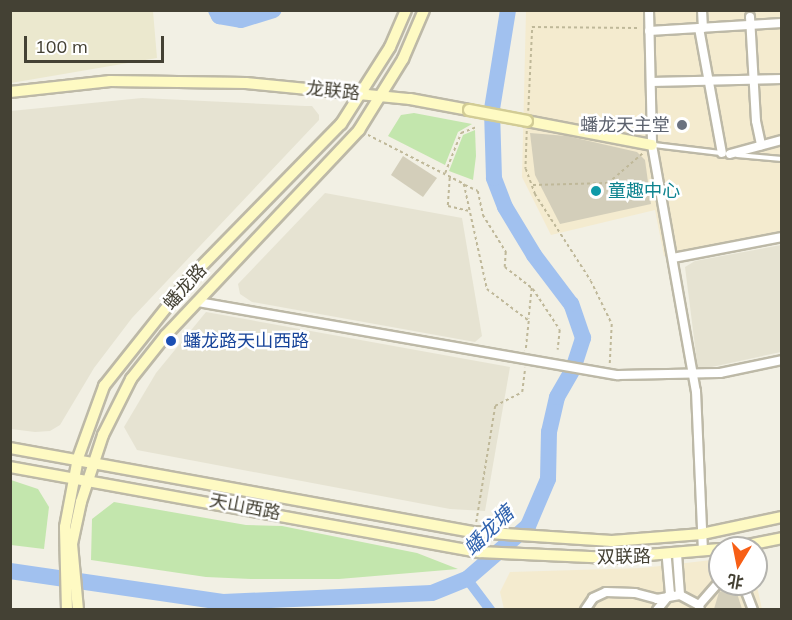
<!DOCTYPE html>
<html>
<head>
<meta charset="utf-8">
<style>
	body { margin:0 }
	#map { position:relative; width:792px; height:620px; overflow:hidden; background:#f2f0e4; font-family:Mulish,"Noto Sans SC",sans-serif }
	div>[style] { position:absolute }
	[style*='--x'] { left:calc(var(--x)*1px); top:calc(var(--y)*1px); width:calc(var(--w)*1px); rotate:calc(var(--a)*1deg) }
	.residential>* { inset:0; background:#e6e3d2 }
	.commercial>* { inset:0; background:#f4ebcf }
	.education>* { inset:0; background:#ebe8ce }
	.green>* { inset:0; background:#c3e6ad }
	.canal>* { height:10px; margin:-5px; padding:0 5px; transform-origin:5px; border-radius:5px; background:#a1c1ef }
	.river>* { height:16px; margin:-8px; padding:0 8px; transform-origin:8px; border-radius:8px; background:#a1c1ef }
	.building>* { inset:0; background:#d3ceba }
	.path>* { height:1.5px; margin-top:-0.75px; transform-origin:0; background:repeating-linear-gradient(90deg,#bfb899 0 3px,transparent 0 6px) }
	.roads { filter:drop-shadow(2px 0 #bdb9a7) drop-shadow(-2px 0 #bdb9a7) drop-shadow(0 2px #bdb9a7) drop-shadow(0 -2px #bdb9a7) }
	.lane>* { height:4px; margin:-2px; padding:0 2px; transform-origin:2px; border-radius:2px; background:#fff }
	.street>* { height:8px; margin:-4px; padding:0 4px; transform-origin:4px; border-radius:4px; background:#fff }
	.secondary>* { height:10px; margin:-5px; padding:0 5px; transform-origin:5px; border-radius:5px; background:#fefac3 }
	.bridges { filter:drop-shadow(2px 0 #d2cc95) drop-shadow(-2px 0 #d2cc95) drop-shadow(0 2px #d2cc95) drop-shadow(0 -2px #d2cc95) }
	.secondary-bridge>* { height:10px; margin:-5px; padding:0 5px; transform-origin:5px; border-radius:5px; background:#fefac3 }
	.dots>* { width:16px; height:16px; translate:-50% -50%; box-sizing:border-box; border:3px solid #fff; border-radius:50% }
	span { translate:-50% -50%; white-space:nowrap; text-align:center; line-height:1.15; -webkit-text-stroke:5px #fff; paint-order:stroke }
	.street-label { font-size:18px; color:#444134 }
	.worship-label { font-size:18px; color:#5b616d }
	.right { translate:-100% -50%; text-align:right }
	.culture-label { font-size:18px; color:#0d838f }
	.left { translate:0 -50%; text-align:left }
	.transit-label { font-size:18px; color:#164399 }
	.water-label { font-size:20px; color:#2f62ae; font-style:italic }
	.frame { position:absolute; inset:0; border:12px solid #444134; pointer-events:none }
	.north { position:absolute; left:708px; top:536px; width:60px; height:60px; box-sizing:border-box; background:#fff; border:2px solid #b4b3ae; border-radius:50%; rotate:190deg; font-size:16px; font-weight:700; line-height:24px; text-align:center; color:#444134 }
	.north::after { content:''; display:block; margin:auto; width:21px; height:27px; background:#f75f16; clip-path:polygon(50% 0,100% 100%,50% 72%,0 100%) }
	.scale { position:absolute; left:24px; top:36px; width:140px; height:27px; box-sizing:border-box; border:3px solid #444134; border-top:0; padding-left:8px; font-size:18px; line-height:21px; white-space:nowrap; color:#444134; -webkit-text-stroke:4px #fff; paint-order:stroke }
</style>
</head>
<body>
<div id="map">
	<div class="residential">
		<i style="clip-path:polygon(142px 98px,305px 106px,312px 106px,319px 115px,319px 120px,132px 318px,94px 368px,60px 425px,50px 431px,35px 432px,11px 429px,11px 111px)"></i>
		<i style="clip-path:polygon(325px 193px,462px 218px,482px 336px,475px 342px,252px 302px,240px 294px,238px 284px)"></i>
		<i style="clip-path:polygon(781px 245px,781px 352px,698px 370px,685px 267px,695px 261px)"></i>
		<i style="clip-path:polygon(206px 312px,510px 367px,485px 511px,450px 509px,137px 450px,124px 427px,156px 373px)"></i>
	</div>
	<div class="commercial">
		<i style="clip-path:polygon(526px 11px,781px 11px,781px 234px,664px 256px,655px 210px,551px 235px,522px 177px)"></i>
		<i style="clip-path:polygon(720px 559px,720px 584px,756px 582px,762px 609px,504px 609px,500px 592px,510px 572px,643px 568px)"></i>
	</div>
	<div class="education">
		<i style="clip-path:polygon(11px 10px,153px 11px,157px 58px,11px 83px)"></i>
	</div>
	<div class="green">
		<i style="clip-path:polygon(414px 113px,472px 124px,458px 132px,445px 165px,388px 136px,401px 115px)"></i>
		<i style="clip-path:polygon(475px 130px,476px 156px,473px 180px,449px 171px,463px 135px)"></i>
		<i style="clip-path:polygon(11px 480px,38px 489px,49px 507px,44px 549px,11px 545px)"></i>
		<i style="clip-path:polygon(114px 502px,246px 525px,282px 526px,417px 553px,458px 569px,339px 579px,251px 579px,206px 577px,91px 560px,92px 519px)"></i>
	</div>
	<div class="canal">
		<i style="--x:467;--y:579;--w:39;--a:53"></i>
	</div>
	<div class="river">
		<i style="--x:216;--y:10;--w:7;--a:63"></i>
		<i style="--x:219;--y:16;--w:22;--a:10"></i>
		<i style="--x:241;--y:20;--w:34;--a:-17"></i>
		<i style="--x:10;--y:571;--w:215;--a:8.3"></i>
		<i style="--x:223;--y:602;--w:209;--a:-2.5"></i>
		<i style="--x:432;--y:593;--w:38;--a:-22"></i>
		<i style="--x:467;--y:579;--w:81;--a:-41"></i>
		<i style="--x:528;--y:526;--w:51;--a:-66.9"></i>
		<i style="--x:548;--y:479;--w:47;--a:-88.8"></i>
		<i style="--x:549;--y:432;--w:36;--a:-77"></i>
		<i style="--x:557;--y:397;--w:32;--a:-60"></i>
		<i style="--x:573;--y:369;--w:33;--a:-72"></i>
		<i style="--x:583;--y:338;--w:36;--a:-109"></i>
		<i style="--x:571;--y:304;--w:61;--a:-127.1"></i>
		<i style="--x:534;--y:255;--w:56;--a:-121.1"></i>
		<i style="--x:505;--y:207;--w:31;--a:-111"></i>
		<i style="--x:494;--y:178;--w:69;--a:-91.7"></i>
		<i style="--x:492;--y:109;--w:100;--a:-80.8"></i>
	</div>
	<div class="building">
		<i style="clip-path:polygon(530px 133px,567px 136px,637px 152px,645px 160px,651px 204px,560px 224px,535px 175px)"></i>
		<i style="clip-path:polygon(403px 156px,437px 178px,423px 197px,391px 175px)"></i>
		<i style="clip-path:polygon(735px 587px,742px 609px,714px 609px,719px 592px)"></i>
	</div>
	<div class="path">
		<i style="--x:528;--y:111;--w:84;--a:-87.3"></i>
		<i style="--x:532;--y:27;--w:105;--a:0.5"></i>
		<i style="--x:527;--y:131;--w:38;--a:92"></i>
		<i style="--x:526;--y:169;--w:27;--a:70"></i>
		<i style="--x:535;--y:194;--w:103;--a:57.2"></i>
		<i style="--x:591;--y:281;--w:48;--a:64"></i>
		<i style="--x:612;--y:324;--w:40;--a:92.9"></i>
		<i style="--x:368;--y:135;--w:108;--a:27"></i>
		<i style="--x:464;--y:184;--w:107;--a:77.6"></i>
		<i style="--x:487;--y:289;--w:53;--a:37.3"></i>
		<i style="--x:529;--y:321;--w:30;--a:96"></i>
		<i style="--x:445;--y:173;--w:43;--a:-68.2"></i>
		<i style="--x:461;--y:133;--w:17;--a:-21"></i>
		<i style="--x:450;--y:178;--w:28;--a:94"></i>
		<i style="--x:448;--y:206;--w:22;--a:13"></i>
		<i style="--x:465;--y:185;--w:14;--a:25"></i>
		<i style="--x:478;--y:191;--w:25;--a:78"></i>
		<i style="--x:483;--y:215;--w:44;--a:58.1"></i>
		<i style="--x:506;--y:252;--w:15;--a:94"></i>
		<i style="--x:505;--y:267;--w:34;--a:38"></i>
		<i style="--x:532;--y:288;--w:31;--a:96"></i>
		<i style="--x:533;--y:185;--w:75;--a:-1.5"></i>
		<i style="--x:608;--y:183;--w:46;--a:-40.6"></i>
		<i style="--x:533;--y:289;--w:49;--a:56.6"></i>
		<i style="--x:560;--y:330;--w:20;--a:96"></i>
		<i style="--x:476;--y:522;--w:118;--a:-80.7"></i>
		<i style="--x:495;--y:406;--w:30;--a:-27"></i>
		<i style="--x:522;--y:392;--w:24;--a:-83"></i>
	</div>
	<div class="roads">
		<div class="lane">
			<i style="--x:654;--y:145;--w:67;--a:6.8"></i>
			<i style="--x:737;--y:155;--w:45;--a:5.1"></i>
		</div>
		<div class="street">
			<i style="--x:649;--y:10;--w:135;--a:88.7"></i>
			<i style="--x:652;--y:145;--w:250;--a:79.9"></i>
			<i style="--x:696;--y:391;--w:160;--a:87.5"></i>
			<i style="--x:702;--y:10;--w:18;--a:87"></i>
			<i style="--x:750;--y:17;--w:104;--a:86.7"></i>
			<i style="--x:756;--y:121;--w:25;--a:78"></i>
			<i style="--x:699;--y:28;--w:127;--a:79.6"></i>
			<i style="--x:649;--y:31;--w:133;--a:-3.4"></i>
			<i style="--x:651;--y:82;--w:131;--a:-1.3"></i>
			<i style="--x:730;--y:154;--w:54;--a:-15.1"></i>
			<i style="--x:673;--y:258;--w:111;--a:-10.9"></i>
			<i style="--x:198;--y:302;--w:426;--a:9.9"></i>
			<i style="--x:618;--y:375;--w:102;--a:-1.1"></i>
			<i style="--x:720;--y:373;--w:63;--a:-11.8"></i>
			<i style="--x:677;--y:554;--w:41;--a:85.8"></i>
			<i style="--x:680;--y:595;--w:21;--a:28"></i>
			<i style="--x:699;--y:605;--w:5;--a:79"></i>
			<i style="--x:743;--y:584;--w:28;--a:69"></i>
			<i style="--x:699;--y:605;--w:32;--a:-49"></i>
			<i style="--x:585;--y:610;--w:14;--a:-56"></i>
			<i style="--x:593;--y:598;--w:14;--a:-25"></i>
			<i style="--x:606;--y:592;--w:29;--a:2"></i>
			<i style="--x:635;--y:593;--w:23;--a:15"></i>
			<i style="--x:657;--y:599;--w:23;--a:-10"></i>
			<i style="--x:657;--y:610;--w:21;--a:-51"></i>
			<i style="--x:670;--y:594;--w:38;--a:-95"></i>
		</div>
		<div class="secondary">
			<i style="--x:10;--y:92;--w:101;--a:-6.3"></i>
			<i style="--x:110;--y:81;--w:136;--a:0.8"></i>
			<i style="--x:246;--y:83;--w:165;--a:5.6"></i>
			<i style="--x:410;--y:99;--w:60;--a:10.6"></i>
			<i style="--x:527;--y:121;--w:127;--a:10.9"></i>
			<i style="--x:10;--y:448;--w:472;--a:10.3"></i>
			<i style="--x:474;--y:532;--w:138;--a:3.7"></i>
			<i style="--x:612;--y:541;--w:90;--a:-4.4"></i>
			<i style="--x:702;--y:534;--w:82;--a:-12"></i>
			<i style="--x:10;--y:467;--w:477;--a:10.3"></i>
			<i style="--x:479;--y:552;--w:133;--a:2.6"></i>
			<i style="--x:612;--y:558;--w:108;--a:-4.8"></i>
			<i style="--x:733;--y:548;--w:50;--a:-11.5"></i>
			<i style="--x:67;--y:610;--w:83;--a:-91.4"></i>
			<i style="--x:65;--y:527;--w:70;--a:-79.3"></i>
			<i style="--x:78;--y:458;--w:77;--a:-70.1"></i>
			<i style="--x:104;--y:386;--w:138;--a:-51.5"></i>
			<i style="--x:190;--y:278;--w:216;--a:-45.6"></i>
			<i style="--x:341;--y:124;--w:91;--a:-57.5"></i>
			<i style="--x:390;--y:47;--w:40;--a:-66.6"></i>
			<i style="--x:78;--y:610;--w:66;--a:-95.2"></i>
			<i style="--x:72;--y:544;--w:43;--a:-77.9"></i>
			<i style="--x:81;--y:502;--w:71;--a:-71.8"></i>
			<i style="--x:103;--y:435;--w:63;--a:-63.4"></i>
			<i style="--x:131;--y:379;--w:56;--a:-51.5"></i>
			<i style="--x:166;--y:335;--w:282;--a:-46.7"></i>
			<i style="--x:359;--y:130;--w:84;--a:-58.2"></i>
			<i style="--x:403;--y:59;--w:53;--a:-66.8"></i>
		</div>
	</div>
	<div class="bridges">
		<div class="secondary-bridge">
			<i style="--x:469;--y:110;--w:59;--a:10.7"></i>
		</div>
	</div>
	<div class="dots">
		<i style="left:682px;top:125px;background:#6b7280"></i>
		<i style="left:596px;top:191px;background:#0f9aa8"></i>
		<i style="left:171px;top:341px;background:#1a4fb4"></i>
	</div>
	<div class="street-label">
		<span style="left:333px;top:91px;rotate:6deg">龙联路</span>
		<span style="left:185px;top:287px;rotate:-48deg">蟠龙路</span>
		<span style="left:245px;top:507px;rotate:11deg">天山西路</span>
		<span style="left:624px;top:557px;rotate:-1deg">双联路</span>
	</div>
	<div class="worship-label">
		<span class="right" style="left:670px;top:125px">蟠龙天主堂</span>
	</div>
	<div class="culture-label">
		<span class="left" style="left:608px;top:191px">童趣中心</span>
	</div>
	<div class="transit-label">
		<span class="left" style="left:183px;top:341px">蟠龙路天山西路</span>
	</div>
	<div class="water-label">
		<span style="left:488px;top:530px;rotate:-44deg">蟠龙塘</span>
	</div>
	<div class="frame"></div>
	<div class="north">北</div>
	<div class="scale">100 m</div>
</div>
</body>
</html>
